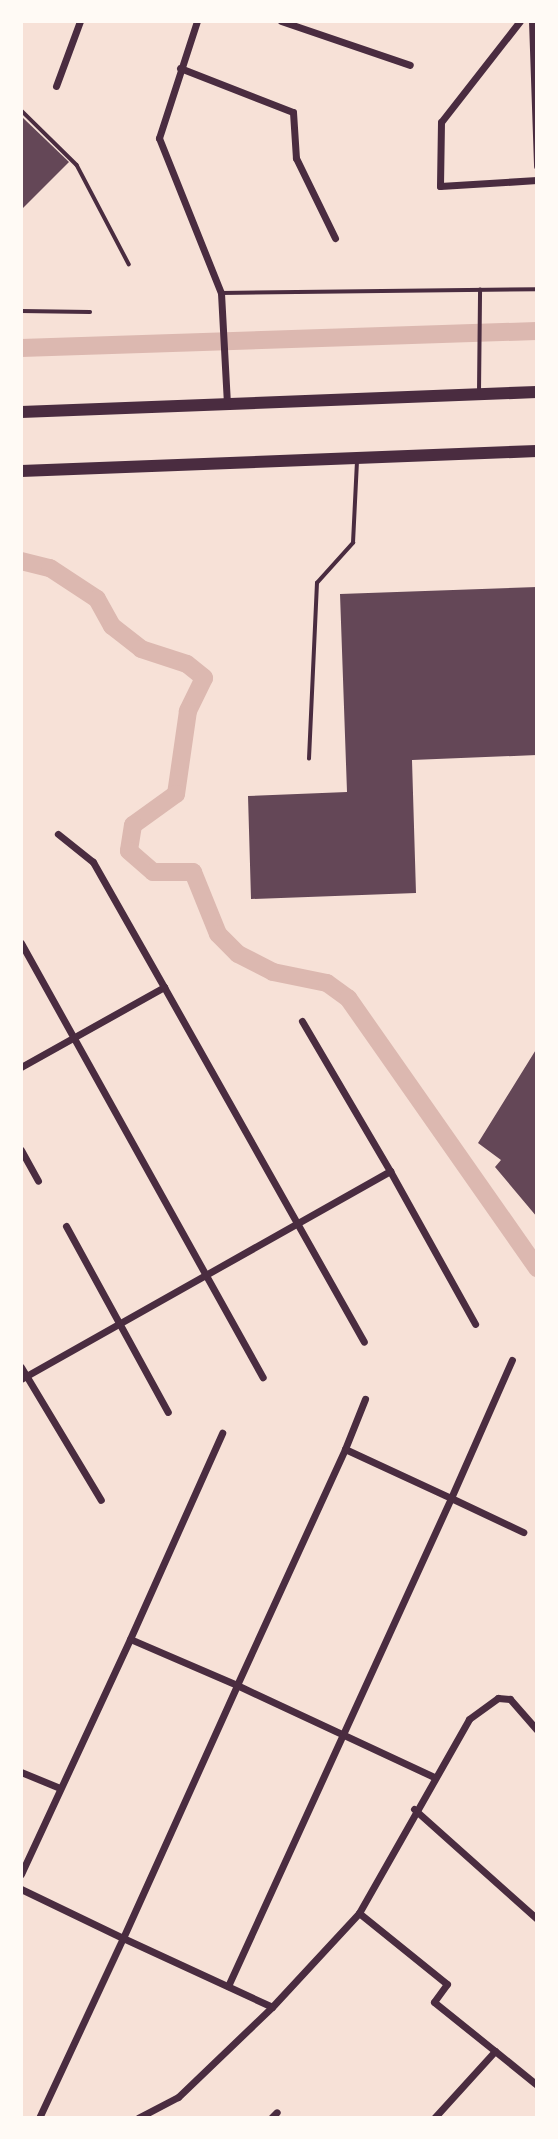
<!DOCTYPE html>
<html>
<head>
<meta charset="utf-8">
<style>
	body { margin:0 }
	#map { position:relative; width:558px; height:2139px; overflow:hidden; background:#f7e1d7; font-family:Arial,sans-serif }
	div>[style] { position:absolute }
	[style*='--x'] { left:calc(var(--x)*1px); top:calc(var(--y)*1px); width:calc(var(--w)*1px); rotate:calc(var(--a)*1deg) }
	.canal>* { height:18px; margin:-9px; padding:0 9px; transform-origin:9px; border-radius:9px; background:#dcb8b0 }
	.building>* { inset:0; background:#644757 }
	.service>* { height:3.5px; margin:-1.75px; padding:0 1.75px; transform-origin:1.75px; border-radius:1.75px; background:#4a2c40 }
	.minor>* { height:7px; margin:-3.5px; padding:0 3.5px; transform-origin:3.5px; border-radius:3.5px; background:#4a2c40 }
	.trunk>* { height:12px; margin:-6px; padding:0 6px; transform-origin:6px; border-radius:6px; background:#4a2c40 }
	span { translate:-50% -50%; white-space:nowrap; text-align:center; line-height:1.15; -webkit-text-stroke:5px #fffaf5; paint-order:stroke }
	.frame { position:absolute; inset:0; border:23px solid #fffaf5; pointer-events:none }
</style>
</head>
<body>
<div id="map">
	<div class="canal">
		<i style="--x:21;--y:348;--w:516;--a:-1.89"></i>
		<i style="--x:21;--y:561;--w:30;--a:14"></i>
		<i style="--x:50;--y:568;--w:56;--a:33.4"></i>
		<i style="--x:97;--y:599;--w:31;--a:61"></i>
		<i style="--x:112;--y:626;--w:37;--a:38"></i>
		<i style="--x:141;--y:649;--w:48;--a:18.1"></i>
		<i style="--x:187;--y:664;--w:22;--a:39"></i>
		<i style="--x:204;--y:678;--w:37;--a:116"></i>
		<i style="--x:188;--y:711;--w:84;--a:98.2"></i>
		<i style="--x:176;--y:794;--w:53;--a:144.2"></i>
		<i style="--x:133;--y:825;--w:26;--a:99"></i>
		<i style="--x:129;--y:851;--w:32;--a:41"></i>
		<i style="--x:153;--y:872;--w:40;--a:0"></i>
		<i style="--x:193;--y:872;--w:67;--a:68"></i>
		<i style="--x:218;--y:934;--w:28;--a:45"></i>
		<i style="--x:238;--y:954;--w:39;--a:27"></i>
		<i style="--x:273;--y:972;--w:55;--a:11.5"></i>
		<i style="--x:327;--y:983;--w:26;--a:36"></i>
		<i style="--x:348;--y:998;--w:330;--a:55"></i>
	</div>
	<div class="building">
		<i style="clip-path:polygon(21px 116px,69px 162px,21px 210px)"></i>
		<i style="clip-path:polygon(537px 587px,537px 755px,412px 760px,416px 893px,251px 899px,248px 796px,347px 792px,340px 594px)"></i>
		<i style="clip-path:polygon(537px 1048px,537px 1217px,495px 1167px,501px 1160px,478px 1143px)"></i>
	</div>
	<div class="service">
		<i style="--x:21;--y:110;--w:78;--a:44.5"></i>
		<i style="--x:77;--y:165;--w:112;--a:62.3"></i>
		<i style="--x:221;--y:293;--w:316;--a:-0.7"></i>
		<i style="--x:21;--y:311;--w:69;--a:0.8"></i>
		<i style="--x:479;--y:392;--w:102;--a:-89.4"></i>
		<i style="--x:309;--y:759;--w:176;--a:-87.4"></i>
		<i style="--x:317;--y:583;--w:54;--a:-48"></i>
		<i style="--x:353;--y:543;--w:81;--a:-87.2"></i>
	</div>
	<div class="minor">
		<i style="--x:197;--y:21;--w:123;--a:108"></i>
		<i style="--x:159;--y:138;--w:167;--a:68.2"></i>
		<i style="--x:221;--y:293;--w:111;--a:86.9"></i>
		<i style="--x:281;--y:21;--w:136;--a:18.8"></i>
		<i style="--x:520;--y:21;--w:128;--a:128"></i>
		<i style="--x:441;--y:122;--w:64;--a:90.9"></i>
		<i style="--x:440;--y:186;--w:97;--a:-3.5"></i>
		<i style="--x:532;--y:21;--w:145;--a:88"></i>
		<i style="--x:180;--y:68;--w:121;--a:21.3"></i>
		<i style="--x:293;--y:112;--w:46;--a:86.3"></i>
		<i style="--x:296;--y:158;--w:89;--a:64"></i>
		<i style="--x:56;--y:86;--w:69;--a:-69.7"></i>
		<i style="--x:21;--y:943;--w:497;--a:60.9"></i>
		<i style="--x:164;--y:987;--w:407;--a:60.6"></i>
		<i style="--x:21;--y:1067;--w:164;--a:-29.2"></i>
		<i style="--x:164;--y:987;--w:144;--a:-119.6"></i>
		<i style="--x:93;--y:862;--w:45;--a:-141.3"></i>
		<i style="--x:21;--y:1150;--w:35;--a:61"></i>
		<i style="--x:390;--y:1171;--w:175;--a:60.9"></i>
		<i style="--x:66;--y:1226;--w:212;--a:61.3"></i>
		<i style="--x:21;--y:1367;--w:155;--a:59"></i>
		<i style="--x:21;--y:1379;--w:424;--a:-29.4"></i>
		<i style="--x:390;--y:1171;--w:174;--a:-120.4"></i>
		<i style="--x:345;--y:1449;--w:54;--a:-68.2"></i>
		<i style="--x:21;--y:1772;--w:42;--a:22.3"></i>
		<i style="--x:434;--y:1777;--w:217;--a:-155"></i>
		<i style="--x:237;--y:1685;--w:260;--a:-65.4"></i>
		<i style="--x:345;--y:1449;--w:117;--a:24.8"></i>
		<i style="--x:451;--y:1498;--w:151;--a:-66.2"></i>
		<i style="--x:414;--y:1809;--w:165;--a:41.8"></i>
		<i style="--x:21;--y:1874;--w:259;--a:-65.1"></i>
		<i style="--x:21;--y:1889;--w:113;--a:25.7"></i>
		<i style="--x:123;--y:1938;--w:277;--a:-65.7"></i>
		<i style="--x:237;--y:1685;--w:116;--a:-156.7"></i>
		<i style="--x:130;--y:1639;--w:226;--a:-65.9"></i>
		<i style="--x:359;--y:1913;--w:113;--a:38.9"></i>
		<i style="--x:447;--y:1984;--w:22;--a:126"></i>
		<i style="--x:434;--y:2002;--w:78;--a:38.8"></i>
		<i style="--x:495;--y:2051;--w:91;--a:132.3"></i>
		<i style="--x:228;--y:1986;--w:537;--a:-65.44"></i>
		<i style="--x:451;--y:1498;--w:80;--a:25.3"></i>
		<i style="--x:272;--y:2007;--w:128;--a:-47.2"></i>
		<i style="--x:359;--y:1913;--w:223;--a:-60.4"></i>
		<i style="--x:469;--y:1719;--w:36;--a:-36"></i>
		<i style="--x:498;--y:1698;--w:12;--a:5"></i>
		<i style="--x:510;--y:1699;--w:41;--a:48.9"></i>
		<i style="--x:495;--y:2051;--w:54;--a:39"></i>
		<i style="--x:39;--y:2118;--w:199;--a:-65"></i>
		<i style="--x:123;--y:1938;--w:164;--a:24.8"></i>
		<i style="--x:272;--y:2007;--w:130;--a:136.2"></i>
		<i style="--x:178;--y:2097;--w:45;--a:152.3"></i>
		<i style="--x:271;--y:2118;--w:8;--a:-45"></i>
	</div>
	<div class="trunk">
		<i style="--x:21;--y:412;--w:516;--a:-2.22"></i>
		<i style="--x:21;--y:471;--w:516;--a:-2.22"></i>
	</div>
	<div class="frame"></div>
</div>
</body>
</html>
